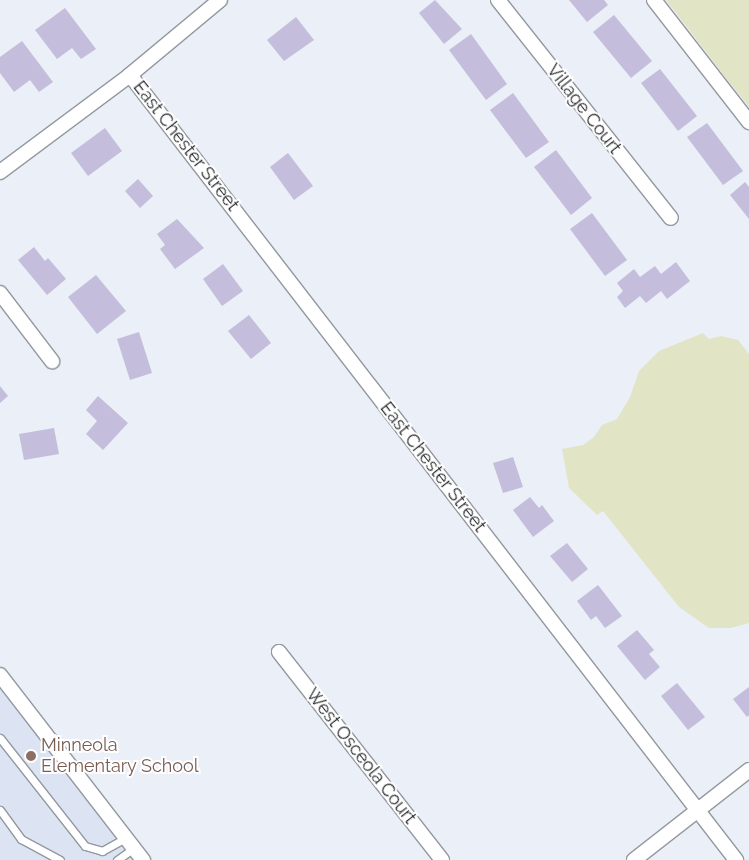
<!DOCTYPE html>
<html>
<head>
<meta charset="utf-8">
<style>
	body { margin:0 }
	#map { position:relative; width:749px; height:860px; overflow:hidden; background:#ebeff7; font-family:Raleway,sans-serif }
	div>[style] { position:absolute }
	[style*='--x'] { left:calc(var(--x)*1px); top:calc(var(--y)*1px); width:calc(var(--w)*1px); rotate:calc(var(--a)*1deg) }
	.built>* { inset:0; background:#dce4f3 }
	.green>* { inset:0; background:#e2e4c6 }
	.building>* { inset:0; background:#c4bddb }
	.roads { filter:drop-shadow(1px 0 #94989f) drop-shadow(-1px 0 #94989f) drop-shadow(0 1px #94989f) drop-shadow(0 -1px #94989f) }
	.service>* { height:7px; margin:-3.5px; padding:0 3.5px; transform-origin:3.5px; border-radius:3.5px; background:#fff }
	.minor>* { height:14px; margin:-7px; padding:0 7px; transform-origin:7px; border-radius:7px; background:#fff }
	.dots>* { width:14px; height:14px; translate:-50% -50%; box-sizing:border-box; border:2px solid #fff; border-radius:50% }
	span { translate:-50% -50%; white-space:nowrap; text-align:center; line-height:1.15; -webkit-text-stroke:4px #fff; paint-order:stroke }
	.street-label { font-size:18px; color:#292b2e }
	.education-label { font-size:18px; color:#785e54 }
	.left { translate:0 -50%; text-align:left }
</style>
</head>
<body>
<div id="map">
	<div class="built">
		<i style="clip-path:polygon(0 675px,143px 860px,0 860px)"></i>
	</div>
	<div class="green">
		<i style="clip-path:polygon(666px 0,749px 0,749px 107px,726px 78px)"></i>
		<i style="clip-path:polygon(703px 333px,709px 339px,721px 336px,738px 340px,749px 354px,749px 623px,731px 628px,709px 628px,679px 607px,603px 511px,597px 515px,569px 488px,562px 449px,583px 445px,594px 437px,602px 425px,617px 419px,630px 397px,639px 371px,659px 351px)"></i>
	</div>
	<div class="building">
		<i style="clip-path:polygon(435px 0,462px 29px,444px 44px,419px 13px)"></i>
		<i style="clip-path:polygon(569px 0,604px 0,608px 5px,587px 22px)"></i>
		<i style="clip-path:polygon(65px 8px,96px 49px,81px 59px,72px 48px,57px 59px,35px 30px)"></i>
		<i style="clip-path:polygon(614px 15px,652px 61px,631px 78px,593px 32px)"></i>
		<i style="clip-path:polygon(296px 17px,314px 40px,284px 61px,267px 40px)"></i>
		<i style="clip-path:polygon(471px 34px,507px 84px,486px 100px,449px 50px)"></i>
		<i style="clip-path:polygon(22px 41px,53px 82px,39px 92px,30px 80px,14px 92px,0 73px,0 57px)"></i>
		<i style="clip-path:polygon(660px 69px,697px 116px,678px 131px,641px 83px)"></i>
		<i style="clip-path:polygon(513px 93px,549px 142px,526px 158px,490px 110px)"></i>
		<i style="clip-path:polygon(707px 123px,743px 171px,723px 185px,687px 137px)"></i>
		<i style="clip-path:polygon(105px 128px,122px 151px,88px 176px,71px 153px)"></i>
		<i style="clip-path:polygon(556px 150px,592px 198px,571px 215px,534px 167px)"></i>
		<i style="clip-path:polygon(288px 153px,313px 186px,294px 200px,270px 167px)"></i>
		<i style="clip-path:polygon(138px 179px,153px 196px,140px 208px,125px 191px)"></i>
		<i style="clip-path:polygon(745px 182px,749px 187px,749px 219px,730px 195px)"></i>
		<i style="clip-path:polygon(592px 213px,627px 260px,605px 276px,570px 229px)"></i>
		<i style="clip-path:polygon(177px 219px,204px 248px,175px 269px,160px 249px,165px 245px,157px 234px)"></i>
		<i style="clip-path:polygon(34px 247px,45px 261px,48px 258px,66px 279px,47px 295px,18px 260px)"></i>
		<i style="clip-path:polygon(676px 262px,690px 281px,667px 299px,661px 291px,646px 303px,640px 296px,625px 308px,617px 297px,623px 291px,617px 283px,634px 269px,640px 277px,655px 266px,661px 274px)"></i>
		<i style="clip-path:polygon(223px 264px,243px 291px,222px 306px,203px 279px)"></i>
		<i style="clip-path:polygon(96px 275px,126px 311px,97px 334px,68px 297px)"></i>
		<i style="clip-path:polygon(249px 315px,271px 343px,251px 359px,228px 331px)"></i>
		<i style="clip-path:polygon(139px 332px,152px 373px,130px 380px,117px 339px)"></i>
		<i style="clip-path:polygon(0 386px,8px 396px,0 403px)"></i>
		<i style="clip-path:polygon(98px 396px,128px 423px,103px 450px,86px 434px,97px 421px,86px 410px)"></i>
		<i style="clip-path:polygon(54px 428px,59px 454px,24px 460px,19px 434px)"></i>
		<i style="clip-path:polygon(513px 457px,523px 487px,503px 493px,493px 463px)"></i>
		<i style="clip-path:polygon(530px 497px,539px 508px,542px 505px,554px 521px,533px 537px,513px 510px)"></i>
		<i style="clip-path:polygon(567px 543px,588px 569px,572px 582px,550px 556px)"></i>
		<i style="clip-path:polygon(598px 585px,622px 616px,605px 628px,596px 616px,591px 620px,577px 601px)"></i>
		<i style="clip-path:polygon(637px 630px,654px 650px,649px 654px,660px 667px,645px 680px,617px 646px)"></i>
		<i style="clip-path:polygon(677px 683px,705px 717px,688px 730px,661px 696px)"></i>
		<i style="clip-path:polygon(749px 687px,749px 715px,747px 717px,733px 699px)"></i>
	</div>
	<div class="roads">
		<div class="service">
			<i style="--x:0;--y:738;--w:137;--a:51.8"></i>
			<i style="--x:85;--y:846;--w:18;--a:16"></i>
			<i style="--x:102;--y:851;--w:26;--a:-29"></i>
			<i style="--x:0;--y:810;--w:36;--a:54"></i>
			<i style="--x:21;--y:839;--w:44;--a:28.3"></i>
			<i style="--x:117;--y:860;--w:21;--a:-35"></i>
		</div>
		<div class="minor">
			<i style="--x:498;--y:0;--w:278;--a:51.6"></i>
			<i style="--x:654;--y:0;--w:155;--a:52.1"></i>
			<i style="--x:130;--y:75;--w:992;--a:52.33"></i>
			<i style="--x:0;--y:172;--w:162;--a:-36.7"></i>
			<i style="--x:130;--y:75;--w:117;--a:-39.8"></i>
			<i style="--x:0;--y:293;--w:86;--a:52.6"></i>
			<i style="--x:279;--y:652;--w:264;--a:51.9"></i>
			<i style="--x:0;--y:675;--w:234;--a:52.3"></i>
			<i style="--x:634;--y:860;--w:146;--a:-38"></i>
		</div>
	</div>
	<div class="dots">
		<i style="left:31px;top:756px;background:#8d6e63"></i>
	</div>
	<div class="street-label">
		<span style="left:584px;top:109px;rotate:52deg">Village Court</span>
		<span style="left:186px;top:146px;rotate:52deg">East Chester Street</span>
		<span style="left:433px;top:467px;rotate:52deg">East Chester Street</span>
		<span style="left:361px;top:756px;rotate:52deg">West Osceola Court</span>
	</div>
	<div class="education-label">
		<span class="left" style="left:41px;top:756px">Minneola<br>Elementary School</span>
	</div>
</div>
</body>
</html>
